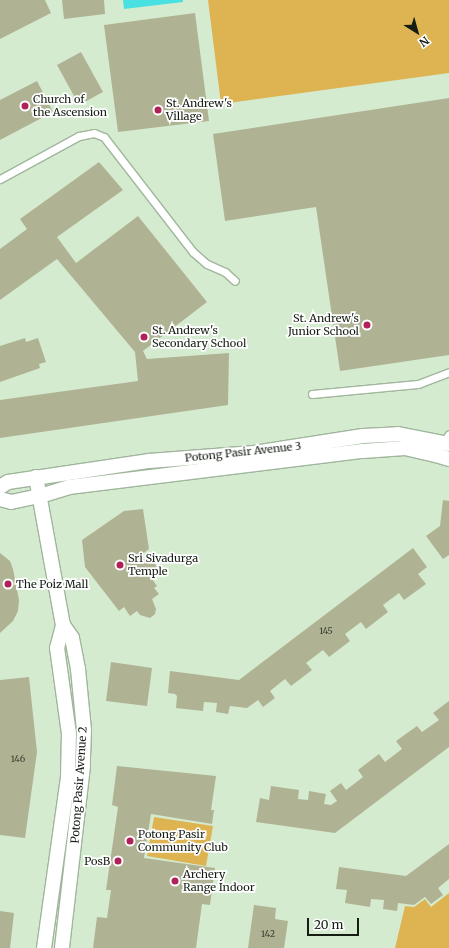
<!DOCTYPE html>
<html>
<head>
<meta charset="utf-8">
<style>
	body { margin:0 }
	#map { position:relative; width:449px; height:948px; overflow:hidden; background:#d5ebd0; font-family:Merriweather,serif }
	div>[style] { position:absolute }
	[style*='--x'] { left:calc(var(--x)*1px); top:calc(var(--y)*1px); width:calc(var(--w)*1px); rotate:calc(var(--a)*1deg) }
	.green>* { inset:0; background:#deb453 }
	.water>* { inset:0; background:#48e0e0 }
	.building>* { inset:0; background:#afb393 }
	.roads { filter:drop-shadow(1px 0 #a0b69c) drop-shadow(-1px 0 #a0b69c) drop-shadow(0 1px #a0b69c) drop-shadow(0 -1px #a0b69c) }
	.service>* { height:7px; margin:-3.5px; padding:0 3.5px; transform-origin:3.5px; border-radius:3.5px; background:#fff }
	.minor>* { height:14px; margin:-7px; padding:0 7px; transform-origin:7px; border-radius:7px; background:#fff }
	.dots>* { width:11px; height:11px; translate:-50% -50%; box-sizing:border-box; border:2px solid #fff; border-radius:50% }
	span { translate:-50% -50%; white-space:nowrap; text-align:center; line-height:1.15; -webkit-text-stroke:3.5px #fff; paint-order:stroke }
	.number-label { font-size:9px; color:#3c4233 }
	.number-label span { -webkit-text-stroke-width:0 }
	.poi-label { font-size:11px; color:#151d13 }
	.left { translate:0 -50%; text-align:left }
	.right { translate:-100% -50%; text-align:right }
	.street-label { font-size:11px; color:#151d13 }
	.north { position:absolute; left:397px; top:12px; width:40px; height:40px; -webkit-text-stroke:3px #fff; paint-order:stroke; rotate:143deg; font-size:11px; font-weight:700; line-height:16px; text-align:center; color:#151d13 }
	.north::after { content:''; display:block; margin:auto; width:14px; height:18px; background:#151d13; clip-path:polygon(50% 0,100% 100%,50% 72%,0 100%) }
	.scale { position:absolute; left:307px; top:918px; width:52px; height:18px; box-sizing:border-box; border:2px solid #151d13; border-top:0; padding-left:5px; font-size:12px; line-height:14px; white-space:nowrap; color:#151d13; -webkit-text-stroke:3px #fff; paint-order:stroke }
</style>
</head>
<body>
<div id="map">
	<div class="green">
		<i style="clip-path:polygon(208px 0,449px 0,449px 73px,221px 104px)"></i>
		<i style="clip-path:polygon(154px 817px,213px 826px,206px 866px,147px 856px)"></i>
		<i style="clip-path:polygon(449px 893px,449px 948px,395px 948px,405px 906px,414px 907px,425px 899px,431px 907px)"></i>
	</div>
	<div class="water">
		<i style="clip-path:polygon(123px 0,183px 0,183px 2px,124px 9px)"></i>
	</div>
	<div class="building">
		<i style="clip-path:polygon(0 0,45px 0,51px 13px,0 39px)"></i>
		<i style="clip-path:polygon(62px 0,104px 0,105px 14px,64px 19px)"></i>
		<i style="clip-path:polygon(195px 13px,209px 121px,118px 132px,104px 25px)"></i>
		<i style="clip-path:polygon(81px 52px,103px 92px,79px 105px,57px 65px)"></i>
		<i style="clip-path:polygon(37px 81px,53px 112px,0 140px,0 100px)"></i>
		<i style="clip-path:polygon(449px 98px,449px 355px,340px 371px,316px 207px,225px 221px,213px 134px)"></i>
		<i style="clip-path:polygon(99px 162px,123px 190px,57px 237px,76px 263px,138px 216px,207px 302px,143px 351px,147px 359px,229px 353px,228px 405px,0 438px,0 400px,138px 381px,135px 352px,57px 259px,0 300px,0 249px,27px 229px,20px 219px)"></i>
		<i style="clip-path:polygon(25px 338px,26px 342px,38px 338px,46px 362px,39px 364px,40px 368px,0 382px,0 346px)"></i>
		<i style="clip-path:polygon(443px 500px,449px 501px,449px 555px,443px 559px,426px 536px,440px 526px)"></i>
		<i style="clip-path:polygon(143px 509px,149px 549px,138px 557px,141px 560px,144px 559px,155px 563px,157px 569px,157px 574px,152px 579px,157px 586px,154px 588px,159px 594px,152px 599px,156px 609px,155px 614px,150px 618px,140px 615px,137px 611px,130px 616px,124px 607px,119px 611px,85px 567px,82px 540px,124px 511px)"></i>
		<i style="clip-path:polygon(413px 548px,427px 567px,418px 574px,426px 584px,404px 600px,399px 593px,383px 605px,388px 612px,366px 629px,361px 622px,345px 634px,350px 641px,329px 657px,323px 650px,306px 663px,312px 670px,291px 686px,285px 679px,270px 691px,275px 698px,263px 707px,258px 700px,247px 708px,230px 706px,228px 714px,216px 712px,217px 703px,204px 702px,203px 711px,176px 708px,177px 696px,175px 694px,168px 693px,170px 671px,239px 680px)"></i>
		<i style="clip-path:polygon(0 553px,10px 561px,13px 569px,19px 600px,18px 611px,13px 621px,0 633px)"></i>
		<i style="clip-path:polygon(111px 662px,152px 668px,147px 706px,106px 701px)"></i>
		<i style="clip-path:polygon(29px 677px,37px 752px,25px 838px,0 835px,0 680px)"></i>
		<i style="clip-path:polygon(449px 701px,449px 747px,335px 833px,256px 822px,260px 798px,269px 800px,271px 786px,299px 790px,298px 799px,308px 800px,309px 791px,326px 794px,324px 804px,331px 805px,337px 801px,330px 791px,341px 783px,346px 790px,363px 777px,358px 770px,379px 754px,385px 762px,402px 749px,396px 741px,417px 726px,422px 732px,439px 720px,433px 713px)"></i>
		<i style="clip-path:polygon(117px 766px,216px 776px,211px 810px,214px 810px,212px 824px,151px 814px,144px 858px,215px 868px,210px 905px,202px 904px,196px 948px,93px 948px,97px 917px,107px 918px,111px 890px,106px 890px,118px 807px,112px 805px)"></i>
		<i style="clip-path:polygon(449px 844px,449px 879px,438px 888px,443px 895px,431px 904px,425px 897px,414px 905px,398px 903px,397px 911px,383px 909px,384px 900px,371px 899px,370px 907px,345px 903px,347px 890px,336px 889px,339px 867px,406px 876px)"></i>
		<i style="clip-path:polygon(254px 905px,276px 908px,275px 919px,288px 921px,284px 948px,248px 948px)"></i>
		<i style="clip-path:polygon(0 911px,14px 913px,10px 948px,0 948px)"></i>
	</div>
	<div class="roads">
		<div class="service">
			<i style="--x:0;--y:179;--w:90;--a:-28.6"></i>
			<i style="--x:79;--y:136;--w:15;--a:-11"></i>
			<i style="--x:94;--y:133;--w:11;--a:22"></i>
			<i style="--x:104;--y:137;--w:145;--a:52.3"></i>
			<i style="--x:193;--y:252;--w:18;--a:41"></i>
			<i style="--x:207;--y:264;--w:20;--a:24"></i>
			<i style="--x:225;--y:272;--w:13;--a:42"></i>
			<i style="--x:312;--y:394;--w:106;--a:-5.4"></i>
			<i style="--x:418;--y:384;--w:33;--a:-21"></i>
			<i style="--x:444;--y:442;--w:9;--a:-58"></i>
		</div>
		<div class="minor">
			<i style="--x:36;--y:477;--w:150;--a:79.7"></i>
			<i style="--x:63;--y:625;--w:16;--a:55"></i>
			<i style="--x:72;--y:638;--w:32;--a:79"></i>
			<i style="--x:78;--y:669;--w:61;--a:84.4"></i>
			<i style="--x:84;--y:730;--w:36;--a:92"></i>
			<i style="--x:83;--y:766;--w:183;--a:96.6"></i>
			<i style="--x:0;--y:487;--w:9;--a:-32"></i>
			<i style="--x:8;--y:482;--w:143;--a:-8.5"></i>
			<i style="--x:149;--y:461;--w:105;--a:-4.4"></i>
			<i style="--x:254;--y:453;--w:110;--a:-8.9"></i>
			<i style="--x:363;--y:436;--w:35;--a:-3"></i>
			<i style="--x:398;--y:434;--w:52;--a:11.1"></i>
			<i style="--x:0;--y:499;--w:11;--a:15"></i>
			<i style="--x:11;--y:502;--w:30;--a:-12"></i>
			<i style="--x:40;--y:496;--w:30;--a:-17"></i>
			<i style="--x:69;--y:487;--w:296;--a:-7"></i>
			<i style="--x:363;--y:451;--w:42;--a:-4.1"></i>
			<i style="--x:405;--y:448;--w:32;--a:13"></i>
			<i style="--x:436;--y:455;--w:14;--a:17"></i>
			<i style="--x:44;--y:948;--w:173;--a:-82"></i>
			<i style="--x:68;--y:777;--w:43;--a:-88.7"></i>
			<i style="--x:69;--y:734;--w:87;--a:-97.9"></i>
			<i style="--x:57;--y:648;--w:24;--a:-75"></i>
		</div>
	</div>
	<div class="dots">
		<i style="left:25px;top:106px;background:#af2158"></i>
		<i style="left:158px;top:110px;background:#af2158"></i>
		<i style="left:367px;top:325px;background:#af2158"></i>
		<i style="left:144px;top:337px;background:#af2158"></i>
		<i style="left:120px;top:565px;background:#af2158"></i>
		<i style="left:8px;top:584px;background:#af2158"></i>
		<i style="left:130px;top:841px;background:#af2158"></i>
		<i style="left:118px;top:861px;background:#af2158"></i>
		<i style="left:175px;top:881px;background:#af2158"></i>
	</div>
	<div class="number-label">
		<span style="left:326px;top:631px">145</span>
		<span style="left:18px;top:759px">146</span>
		<span style="left:268px;top:934px">142</span>
	</div>
	<div class="poi-label">
		<span class="left" style="left:33px;top:106px">Church of<br>the Ascension</span>
		<span class="left" style="left:166px;top:110px">St. Andrew's<br>Village</span>
		<span class="right" style="left:359px;top:325px">St. Andrew's<br>Junior School</span>
		<span class="left" style="left:152px;top:337px">St. Andrew's<br>Secondary School</span>
		<span class="left" style="left:128px;top:565px">Sri Sivadurga<br>Temple</span>
		<span class="left" style="left:16px;top:584px">The Poiz Mall</span>
		<span class="left" style="left:138px;top:841px">Potong Pasir<br>Community Club</span>
		<span class="right" style="left:110px;top:861px">PosB</span>
		<span class="left" style="left:183px;top:881px">Archery<br>Range Indoor</span>
	</div>
	<div class="street-label">
		<span style="left:243px;top:452px;rotate:-6deg">Potong Pasir Avenue 3</span>
		<span style="left:79px;top:785px;rotate:-86deg">Potong Pasir Avenue 2</span>
	</div>
	<div class="north">N</div>
	<div class="scale">20 m</div>
</div>
</body>
</html>
